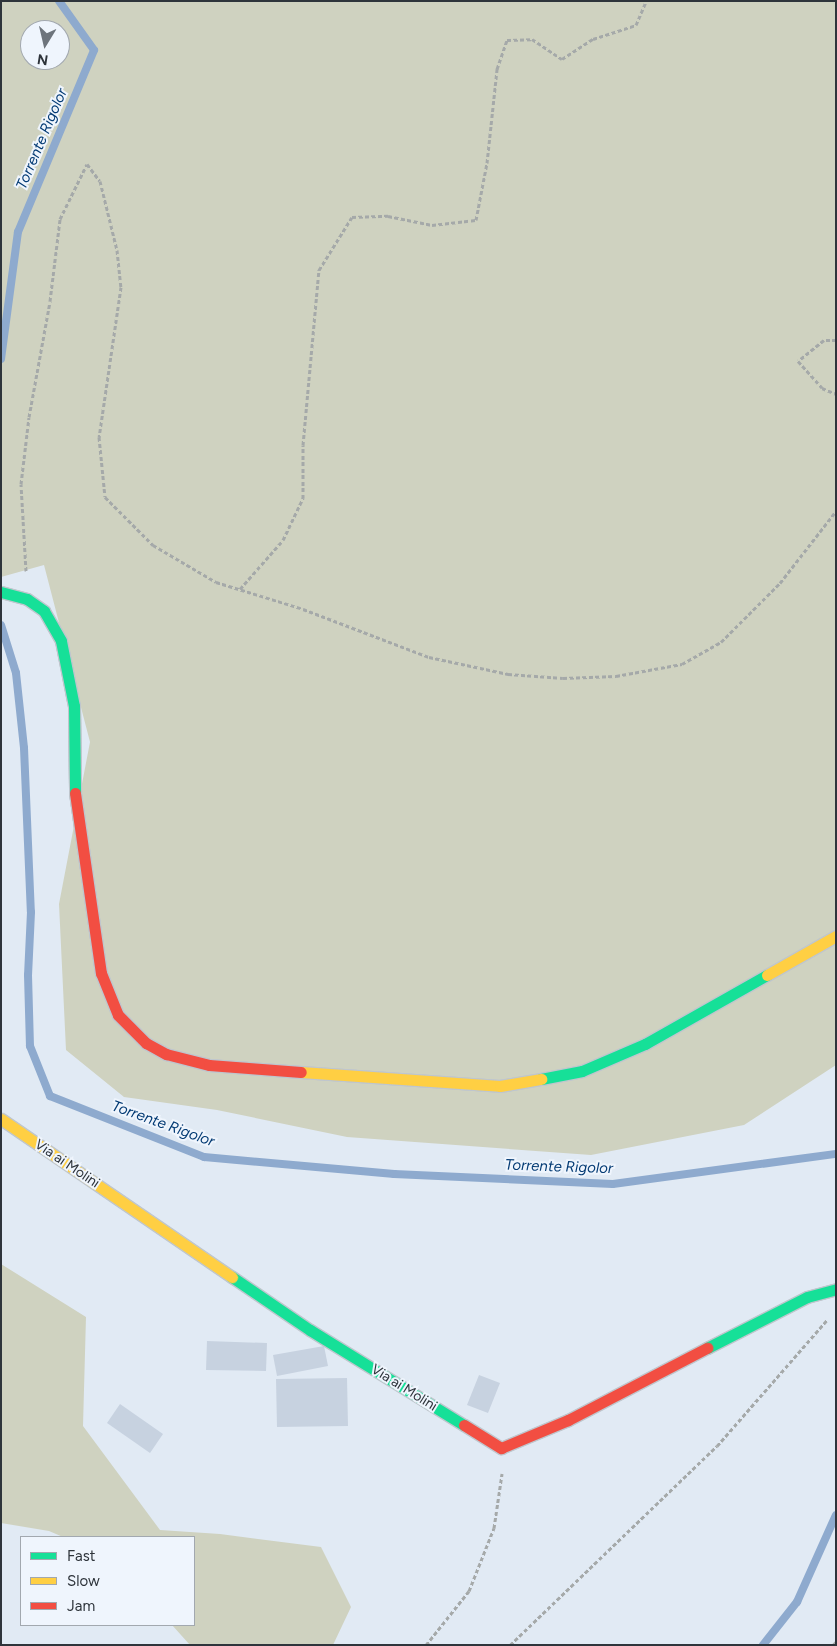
<!DOCTYPE html>
<html>
<head>
<meta charset="utf-8">
<style>
	body { margin:0 }
	#map { position:relative; width:837px; height:1646px; overflow:hidden; background:#e1eaf4; font-family:Figtree,sans-serif }
	div>[style] { position:absolute }
	[style*='--x'] { left:calc(var(--x)*1px); top:calc(var(--y)*1px); width:calc(var(--w)*1px); rotate:calc(var(--a)*1deg) }
	.green>* { inset:0; background:#cfd2c0 }
	.stream>* { height:8px; margin:-4px; padding:0 4px; transform-origin:4px; border-radius:4px; background:#8eaace }
	.building>* { inset:0; background:#c7d2e0 }
	.path>* { height:3px; margin-top:-1.5px; transform-origin:0; background:repeating-linear-gradient(90deg,#a5a9a9 0 4px,transparent 0 6.5px) }
	.roads { filter:drop-shadow(1px 0 #bfc6cd) drop-shadow(-1px 0 #bfc6cd) drop-shadow(0 1px #bfc6cd) drop-shadow(0 -1px #bfc6cd) }
	.fast>* { height:11px; margin:-5.5px; padding:0 5.5px; transform-origin:5.5px; border-radius:5.5px; background:#16e098 }
	.slow>* { height:11px; margin:-5.5px; padding:0 5.5px; transform-origin:5.5px; border-radius:5.5px; background:#ffcf43 }
	.jam>* { height:11px; margin:-5.5px; padding:0 5.5px; transform-origin:5.5px; border-radius:5.5px; background:#f24e42 }
	span { translate:-50% -50%; white-space:nowrap; text-align:center; line-height:1.15; -webkit-text-stroke:4px #eff5fd; paint-order:stroke }
	.street-label { font-size:14px; color:#2e343b }
	.water-label { font-size:15px; color:#043b74; font-style:italic }
	.frame { position:absolute; inset:0; border:2px solid #2e343b; pointer-events:none }
	.legend { position:absolute; left:20px; top:1536px; width:175px; height:90px; box-sizing:border-box; background:#eff5fd; border:1px solid #a2a8af; margin:0; padding:6px 9px; list-style:none; font-size:15px; color:#2e343b }
	.legend li { display:flex; align-items:center; gap:10px; height:25px }
	.legend b { width:25px; border:1px solid #a2a8af }
	.north { position:absolute; left:20px; top:20px; width:50px; height:50px; box-sizing:border-box; background:#eff5fd; border:1px solid #a2a8af; border-radius:50%; rotate:189deg; font-size:14px; font-weight:700; line-height:20px; text-align:center; color:#2e343b }
	.north::after { content:''; display:block; margin:auto; width:18px; height:22px; background:#6d747c; clip-path:polygon(50% 0,100% 100%,50% 72%,0 100%) }
</style>
</head>
<body>
<div id="map">
	<div class="green">
		<i style="clip-path:polygon(evenodd,1px 1px,836px 1px,836px 1065px,744px 1125px,591px 1155px,347px 1137px,217px 1110px,124px 1097px,66px 1050px,59px 904px,90px 742px,44px 565px,1px 577px,1px 1px,30px 30px,60px 30px,60px 60px,30px 60px,30px 30px)"></i>
		<i style="clip-path:polygon(1px 1264px,86px 1317px,83px 1426px,160px 1530px,220px 1534px,321px 1547px,351px 1607px,333px 1645px,190px 1645px,172px 1625px,194px 1625px,194px 1537px,63px 1537px,49px 1531px,1px 1523px)"></i>
	</div>
	<div class="stream">
		<i style="--x:1;--y:359;--w:128;--a:-82.4"></i>
		<i style="--x:18;--y:232;--w:197;--a:-67.3"></i>
		<i style="--x:94;--y:50;--w:60;--a:-125.5"></i>
		<i style="--x:1;--y:625;--w:50;--a:72.6"></i>
		<i style="--x:16;--y:673;--w:75;--a:83.9"></i>
		<i style="--x:24;--y:748;--w:164;--a:87.6"></i>
		<i style="--x:31;--y:912;--w:63;--a:92.7"></i>
		<i style="--x:28;--y:975;--w:71;--a:88.4"></i>
		<i style="--x:30;--y:1046;--w:54;--a:68.2"></i>
		<i style="--x:50;--y:1096;--w:166;--a:21.6"></i>
		<i style="--x:204;--y:1157;--w:191;--a:5.1"></i>
		<i style="--x:394;--y:1174;--w:219;--a:2.6"></i>
		<i style="--x:613;--y:1184;--w:225;--a:-7.7"></i>
		<i style="--x:763;--y:1645;--w:55;--a:-51.7"></i>
		<i style="--x:797;--y:1602;--w:95;--a:-65.9"></i>
	</div>
	<div class="building">
		<i style="clip-path:polygon(207px 1341px,267px 1343px,266px 1371px,206px 1370px)"></i>
		<i style="clip-path:polygon(324px 1346px,328px 1366px,277px 1376px,273px 1355px)"></i>
		<i style="clip-path:polygon(479px 1375px,500px 1383px,488px 1413px,467px 1405px)"></i>
		<i style="clip-path:polygon(347px 1378px,348px 1426px,277px 1427px,276px 1379px)"></i>
		<i style="clip-path:polygon(120px 1404px,163px 1434px,150px 1453px,107px 1423px)"></i>
	</div>
	<div class="path">
		<i style="--x:836;--y:340;--w:12;--a:180"></i>
		<i style="--x:824;--y:340;--w:33;--a:141"></i>
		<i style="--x:798;--y:361;--w:36;--a:48"></i>
		<i style="--x:822;--y:388;--w:15;--a:23"></i>
		<i style="--x:26;--y:571;--w:87;--a:-93.3"></i>
		<i style="--x:21;--y:484;--w:67;--a:-83.2"></i>
		<i style="--x:29;--y:417;--w:118;--a:-79.7"></i>
		<i style="--x:50;--y:301;--w:83;--a:-83"></i>
		<i style="--x:60;--y:219;--w:61;--a:-63.9"></i>
		<i style="--x:87;--y:164;--w:21;--a:53"></i>
		<i style="--x:100;--y:181;--w:71;--a:76.2"></i>
		<i style="--x:117;--y:250;--w:37;--a:84"></i>
		<i style="--x:121;--y:287;--w:152;--a:98.3"></i>
		<i style="--x:99;--y:437;--w:60;--a:84.3"></i>
		<i style="--x:105;--y:497;--w:68;--a:45"></i>
		<i style="--x:153;--y:545;--w:73;--a:30.4"></i>
		<i style="--x:216;--y:582;--w:91;--a:17.2"></i>
		<i style="--x:303;--y:609;--w:135;--a:20.9"></i>
		<i style="--x:429;--y:657;--w:81;--a:12.1"></i>
		<i style="--x:508;--y:674;--w:55;--a:4.2"></i>
		<i style="--x:563;--y:678;--w:53;--a:-2.2"></i>
		<i style="--x:616;--y:676;--w:67;--a:-10.3"></i>
		<i style="--x:682;--y:664;--w:45;--a:-29.4"></i>
		<i style="--x:721;--y:642;--w:83;--a:-45"></i>
		<i style="--x:780;--y:583;--w:91;--a:-52.1"></i>
		<i style="--x:240;--y:589;--w:65;--a:-48.7"></i>
		<i style="--x:283;--y:540;--w:47;--a:-64.5"></i>
		<i style="--x:303;--y:498;--w:53;--a:-90"></i>
		<i style="--x:303;--y:445;--w:176;--a:-84.8"></i>
		<i style="--x:319;--y:270;--w:62;--a:-58.1"></i>
		<i style="--x:352;--y:217;--w:36;--a:-2"></i>
		<i style="--x:388;--y:216;--w:45;--a:11.6"></i>
		<i style="--x:432;--y:225;--w:44;--a:-6.5"></i>
		<i style="--x:476;--y:220;--w:58;--a:-79.1"></i>
		<i style="--x:487;--y:163;--w:95;--a:-83.9"></i>
		<i style="--x:497;--y:69;--w:31;--a:-71"></i>
		<i style="--x:507;--y:40;--w:25;--a:-2"></i>
		<i style="--x:532;--y:39;--w:36;--a:34"></i>
		<i style="--x:562;--y:59;--w:37;--a:-33"></i>
		<i style="--x:593;--y:39;--w:45;--a:-18"></i>
		<i style="--x:636;--y:25;--w:26;--a:-67"></i>
		<i style="--x:426;--y:1645;--w:69;--a:-51.5"></i>
		<i style="--x:469;--y:1591;--w:68;--a:-68.4"></i>
		<i style="--x:494;--y:1528;--w:55;--a:-81.6"></i>
		<i style="--x:510;--y:1645;--w:287;--a:-43.9"></i>
		<i style="--x:717;--y:1446;--w:167;--a:-48.9"></i>
		<i style="--x:833;--y:1645;--w:4;--a:-45"></i>
	</div>
	<div class="roads">
		<div class="fast">
			<i style="--x:1;--y:592;--w:27;--a:15"></i>
			<i style="--x:27;--y:599;--w:21;--a:35"></i>
			<i style="--x:44;--y:611;--w:34;--a:60"></i>
			<i style="--x:61;--y:641;--w:66;--a:78.7"></i>
			<i style="--x:74;--y:706;--w:87;--a:89.3"></i>
			<i style="--x:541;--y:1079;--w:42;--a:-11"></i>
			<i style="--x:582;--y:1071;--w:69;--a:-23.2"></i>
			<i style="--x:645;--y:1044;--w:140;--a:-29.5"></i>
			<i style="--x:232;--y:1277;--w:94;--a:34.2"></i>
			<i style="--x:310;--y:1330;--w:181;--a:31.7"></i>
			<i style="--x:707;--y:1348;--w:112;--a:-27"></i>
			<i style="--x:807;--y:1297;--w:30;--a:-15"></i>
		</div>
		<div class="slow">
			<i style="--x:767;--y:975;--w:79;--a:-29.5"></i>
			<i style="--x:301;--y:1072;--w:199;--a:4"></i>
			<i style="--x:500;--y:1086;--w:42;--a:-9.7"></i>
			<i style="--x:1;--y:1119;--w:280;--a:34.4"></i>
		</div>
		<div class="jam">
			<i style="--x:75;--y:793;--w:182;--a:81.8"></i>
			<i style="--x:101;--y:973;--w:45;--a:68"></i>
			<i style="--x:118;--y:1015;--w:40;--a:45"></i>
			<i style="--x:146;--y:1043;--w:23;--a:29"></i>
			<i style="--x:166;--y:1054;--w:44;--a:14.3"></i>
			<i style="--x:209;--y:1065;--w:92;--a:4.4"></i>
			<i style="--x:464;--y:1425;--w:44;--a:31.9"></i>
			<i style="--x:501;--y:1448;--w:73;--a:-22.7"></i>
			<i style="--x:568;--y:1420;--w:157;--a:-27.4"></i>
		</div>
	</div>
	<div class="street-label">
		<span style="left:67px;top:1164px;rotate:34deg">Via ai Molini</span>
		<span style="left:404px;top:1388px;rotate:32deg">Via ai Molini</span>
	</div>
	<div class="water-label">
		<span style="left:42px;top:139px;rotate:-67deg">Torrente Rigolor</span>
		<span style="left:163px;top:1124px;rotate:20deg">Torrente Rigolor</span>
		<span style="left:559px;top:1167px;rotate:2deg">Torrente Rigolor</span>
	</div>
	<div class="frame"></div>
	<ul class="legend">
	<li><b style="height:6px;background:#16e098"></b>Fast</li>
	<li><b style="height:6px;background:#ffcf43"></b>Slow</li>
	<li><b style="height:6px;background:#f24e42"></b>Jam</li>
	</ul>
	<div class="north">N</div>
</div>
</body>
</html>
